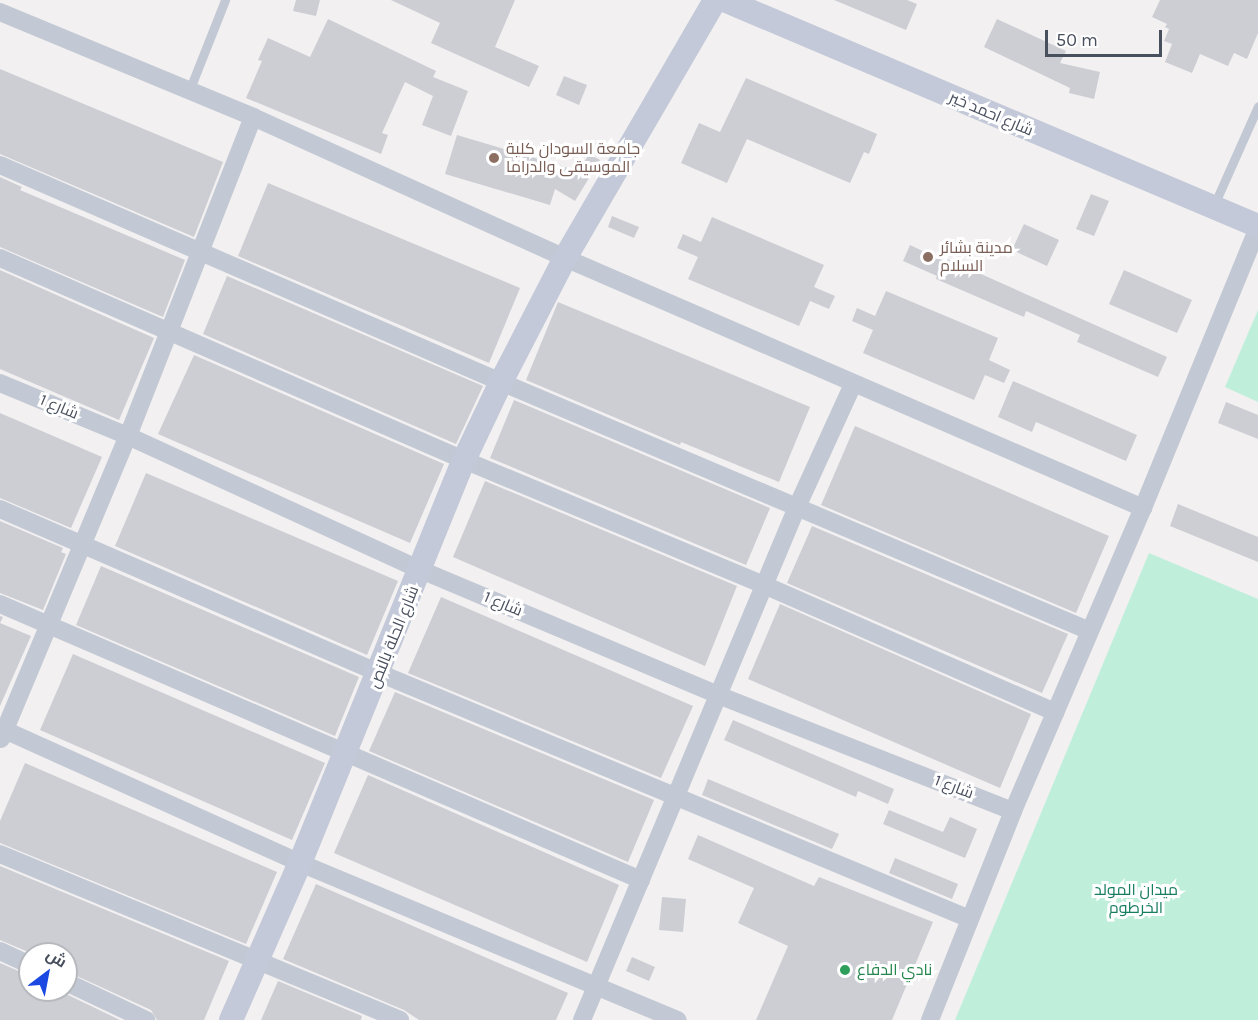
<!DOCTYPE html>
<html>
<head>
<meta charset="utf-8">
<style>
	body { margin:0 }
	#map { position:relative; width:1258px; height:1020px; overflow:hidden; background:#f2f0f0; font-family:Karla,Cairo,sans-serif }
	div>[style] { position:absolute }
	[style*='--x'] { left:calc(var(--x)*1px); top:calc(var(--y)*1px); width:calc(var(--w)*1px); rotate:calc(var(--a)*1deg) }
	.green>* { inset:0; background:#bfefdb }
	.building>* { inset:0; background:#cdced4 }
	.lane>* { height:9px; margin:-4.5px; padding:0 4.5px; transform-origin:4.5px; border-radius:4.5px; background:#c3c9d4 }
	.street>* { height:18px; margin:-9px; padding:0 9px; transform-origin:9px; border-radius:9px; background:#c3c9d4 }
	.secondary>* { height:24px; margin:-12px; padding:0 12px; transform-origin:12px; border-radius:12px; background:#c3c9d8 }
	.dots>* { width:16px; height:16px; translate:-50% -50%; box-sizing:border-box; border:3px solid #fff; border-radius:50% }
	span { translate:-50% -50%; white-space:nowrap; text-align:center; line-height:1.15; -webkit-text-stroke:6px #fff; paint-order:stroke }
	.street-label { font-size:16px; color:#484f5d }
	.education-label { font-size:16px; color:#785e54 }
	.left { translate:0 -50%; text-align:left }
	.park-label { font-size:16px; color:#187e60 }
	.leisure-label { font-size:16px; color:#27864d }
	.north { position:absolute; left:18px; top:942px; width:60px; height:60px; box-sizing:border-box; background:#fff; border:2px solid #b6b9be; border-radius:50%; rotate:32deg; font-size:16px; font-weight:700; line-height:24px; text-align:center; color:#484f5d }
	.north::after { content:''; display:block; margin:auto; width:21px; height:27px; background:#1b49e1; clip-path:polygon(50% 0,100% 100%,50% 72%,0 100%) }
	.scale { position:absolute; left:1045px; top:30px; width:117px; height:27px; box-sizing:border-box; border:3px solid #484f5d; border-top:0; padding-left:8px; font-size:18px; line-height:21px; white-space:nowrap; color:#484f5d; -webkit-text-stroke:4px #fff; paint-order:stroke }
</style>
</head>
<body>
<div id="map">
	<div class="green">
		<i style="clip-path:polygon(1258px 310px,1258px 402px,1225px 387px)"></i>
		<i style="clip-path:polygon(1149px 553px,1258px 599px,1258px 1020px,955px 1020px)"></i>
	</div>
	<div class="building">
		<i style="clip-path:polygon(296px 0,320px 0,316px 16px,293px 11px)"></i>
		<i style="clip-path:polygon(391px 0,515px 0,495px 47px,539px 66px,529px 87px,431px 43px,440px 23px)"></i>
		<i style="clip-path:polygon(834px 0,907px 0,917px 4px,906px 30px)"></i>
		<i style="clip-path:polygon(1160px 0,1258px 0,1258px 33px,1247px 59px,1234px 53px,1228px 66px,1200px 54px,1192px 73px,1165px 62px,1172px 44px,1164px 41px,1169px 29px,1165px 27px,1167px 24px,1152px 17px)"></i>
		<i style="clip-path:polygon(328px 19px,436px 71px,433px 77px,468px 91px,451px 136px,422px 125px,433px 96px,405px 82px,382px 133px,388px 135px,381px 154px,246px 98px,262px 61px,258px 60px,268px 38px,310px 57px)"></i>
		<i style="clip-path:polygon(997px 19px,1066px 51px,1060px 63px,1100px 72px,1094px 99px,1069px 93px,1070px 88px,984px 47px)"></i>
		<i style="clip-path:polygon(0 69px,223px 162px,194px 237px,0 154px)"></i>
		<i style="clip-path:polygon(564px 76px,587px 85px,579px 105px,556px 95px)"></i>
		<i style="clip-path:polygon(746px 78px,877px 134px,869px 154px,864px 152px,850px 183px,747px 139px,727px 183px,681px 163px,699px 123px,720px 132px)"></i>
		<i style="clip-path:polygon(457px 135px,579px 171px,589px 154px,600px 160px,575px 201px,555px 189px,550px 205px,445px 174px)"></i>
		<i style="clip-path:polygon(0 177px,22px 187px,20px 190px,185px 260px,163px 317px,0 247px)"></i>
		<i style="clip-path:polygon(268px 183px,520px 288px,489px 363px,238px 256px)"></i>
		<i style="clip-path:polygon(1091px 194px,1109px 201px,1094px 236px,1076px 229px)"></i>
		<i style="clip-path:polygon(612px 216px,639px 227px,634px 238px,608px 227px)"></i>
		<i style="clip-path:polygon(712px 217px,824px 265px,814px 287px,835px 296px,829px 309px,810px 301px,799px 326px,688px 279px,698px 257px,677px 248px,683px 234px,701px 242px)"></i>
		<i style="clip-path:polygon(1024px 224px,1059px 240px,1047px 266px,1012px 250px)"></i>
		<i style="clip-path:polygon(910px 245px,944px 261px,945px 258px,1167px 357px,1158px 377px,1077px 342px,1080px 335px,1026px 311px,1024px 317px,936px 279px,937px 276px,903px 261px)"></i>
		<i style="clip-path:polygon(0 270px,154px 338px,119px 420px,0 369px)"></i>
		<i style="clip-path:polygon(1124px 270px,1192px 300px,1177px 333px,1109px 304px)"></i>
		<i style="clip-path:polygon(227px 276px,483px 386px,456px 444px,203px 334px)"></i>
		<i style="clip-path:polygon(886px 291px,998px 338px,989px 360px,1010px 370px,1004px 383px,985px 375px,974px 400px,863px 353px,873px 330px,852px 321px,857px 308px,875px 316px)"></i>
		<i style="clip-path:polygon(558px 302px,810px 407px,779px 482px,681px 442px,680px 445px,526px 380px)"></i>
		<i style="clip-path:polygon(194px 355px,444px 464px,410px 543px,158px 434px)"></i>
		<i style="clip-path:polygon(1013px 381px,1137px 435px,1126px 461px,1036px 422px,1032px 432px,998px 417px)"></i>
		<i style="clip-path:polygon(514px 400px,770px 508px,746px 565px,490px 458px)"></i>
		<i style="clip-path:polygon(1226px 402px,1258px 415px,1258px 439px,1218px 423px)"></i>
		<i style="clip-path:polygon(0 413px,102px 457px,71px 528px,0 498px)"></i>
		<i style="clip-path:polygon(855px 426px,1109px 536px,1076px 613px,821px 505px)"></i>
		<i style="clip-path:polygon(146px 473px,398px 581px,367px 655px,115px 546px)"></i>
		<i style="clip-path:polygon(485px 481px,737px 586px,705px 666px,453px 557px)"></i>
		<i style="clip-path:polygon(1178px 504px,1258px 537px,1258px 562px,1170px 526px)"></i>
		<i style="clip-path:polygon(0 521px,63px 548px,61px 552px,66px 554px,43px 610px,0 593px)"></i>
		<i style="clip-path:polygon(812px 526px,1068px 634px,1042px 693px,787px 583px)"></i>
		<i style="clip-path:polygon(101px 566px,359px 677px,335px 736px,76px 625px)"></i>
		<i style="clip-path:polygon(441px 597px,693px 706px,661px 778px,408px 673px)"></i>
		<i style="clip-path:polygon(780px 604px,1031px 714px,1000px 788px,748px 679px)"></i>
		<i style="clip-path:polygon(0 616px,3px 617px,0 623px,31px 636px,0 706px)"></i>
		<i style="clip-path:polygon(73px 654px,325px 763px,292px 840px,40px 730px)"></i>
		<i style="clip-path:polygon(395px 692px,654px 800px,628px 862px,369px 751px)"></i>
		<i style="clip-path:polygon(733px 720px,894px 789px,888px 804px,858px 791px,856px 797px,724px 740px)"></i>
		<i style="clip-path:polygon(25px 763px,277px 872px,246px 944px,0 843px,0 821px)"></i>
		<i style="clip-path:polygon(368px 775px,619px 885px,587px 962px,334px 853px)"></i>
		<i style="clip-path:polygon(708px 779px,839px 834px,832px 849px,702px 795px)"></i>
		<i style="clip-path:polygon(889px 810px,943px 832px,950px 817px,977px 829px,965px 858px,883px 824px)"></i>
		<i style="clip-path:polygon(698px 835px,814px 886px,819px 877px,933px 922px,892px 1020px,756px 1020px,788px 946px,738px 923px,754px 888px,688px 859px)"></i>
		<i style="clip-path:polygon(895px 858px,958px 884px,952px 899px,889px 873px)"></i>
		<i style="clip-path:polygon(0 866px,229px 961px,204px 1020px,157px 1020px,151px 1010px,66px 971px,66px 954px,33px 954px,0 940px)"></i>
		<i style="clip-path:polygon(316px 884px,568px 993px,556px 1020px,419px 1020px,404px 1010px,283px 959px)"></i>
		<i style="clip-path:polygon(662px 897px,686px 899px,683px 932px,659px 930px)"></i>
		<i style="clip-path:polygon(632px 957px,655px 967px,649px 981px,626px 971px)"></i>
		<i style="clip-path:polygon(0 963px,30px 976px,30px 990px,52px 990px,66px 994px,120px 1020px,0 1020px)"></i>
		<i style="clip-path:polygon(278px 981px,362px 1016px,361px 1020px,261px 1020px)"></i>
	</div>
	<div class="lane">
		<i style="--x:189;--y:91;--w:98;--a:-68.4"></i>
		<i style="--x:1214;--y:205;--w:108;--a:-66"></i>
	</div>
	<div class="street">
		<i style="--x:0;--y:12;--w:274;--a:22.5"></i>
		<i style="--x:253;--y:117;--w:342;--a:24.3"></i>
		<i style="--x:565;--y:258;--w:630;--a:23.39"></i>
		<i style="--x:0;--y:165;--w:546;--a:23.42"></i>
		<i style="--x:501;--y:382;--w:639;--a:22.92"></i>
		<i style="--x:0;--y:258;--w:506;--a:23.53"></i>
		<i style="--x:464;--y:460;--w:325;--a:22.6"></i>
		<i style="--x:764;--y:585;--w:318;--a:23.6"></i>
		<i style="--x:0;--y:383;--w:139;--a:22.5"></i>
		<i style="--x:128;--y:436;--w:322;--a:24.6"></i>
		<i style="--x:421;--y:570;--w:322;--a:22.8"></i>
		<i style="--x:718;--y:695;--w:317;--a:21.5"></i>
		<i style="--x:0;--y:509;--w:413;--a:23.4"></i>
		<i style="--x:379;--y:673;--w:640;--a:22.6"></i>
		<i style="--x:0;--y:604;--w:698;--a:23.3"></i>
		<i style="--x:0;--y:728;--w:329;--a:24.2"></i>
		<i style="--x:300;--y:863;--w:409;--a:22.6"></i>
		<i style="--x:1;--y:739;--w:329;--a:-67.3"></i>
		<i style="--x:128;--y:436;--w:343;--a:-68.6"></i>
		<i style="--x:0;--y:854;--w:433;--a:22.5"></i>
		<i style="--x:0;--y:951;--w:33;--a:25"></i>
		<i style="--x:66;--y:982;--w:89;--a:25.4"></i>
		<i style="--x:582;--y:1020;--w:556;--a:-67.26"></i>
		<i style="--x:797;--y:507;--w:135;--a:-65.5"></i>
		<i style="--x:930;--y:1020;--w:225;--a:-68.3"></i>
		<i style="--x:1013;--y:811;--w:330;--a:-66.8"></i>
		<i style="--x:1143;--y:508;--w:303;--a:-67.7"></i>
	</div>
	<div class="secondary">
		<i style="--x:724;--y:0;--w:580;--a:22.94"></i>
		<i style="--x:231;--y:1020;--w:171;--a:-66.3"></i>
		<i style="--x:300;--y:863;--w:435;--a:-67.9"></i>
		<i style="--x:464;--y:460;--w:86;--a:-64.6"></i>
		<i style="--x:501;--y:382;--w:140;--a:-62.7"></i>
		<i style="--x:565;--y:258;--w:298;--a:-59.8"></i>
	</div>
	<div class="dots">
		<i style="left:494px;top:158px;background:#8d6e63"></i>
		<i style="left:928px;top:257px;background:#8d6e63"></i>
		<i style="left:845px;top:970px;background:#2e9e5b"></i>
	</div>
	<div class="street-label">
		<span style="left:991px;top:114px;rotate:23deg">شارع احمد خير</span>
		<span style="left:59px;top:407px;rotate:23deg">شارع 1</span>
		<span style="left:503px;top:604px;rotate:23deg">شارع 1</span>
		<span style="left:394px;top:637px;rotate:-68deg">شارع الحلة بالنص</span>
		<span style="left:954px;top:787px;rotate:21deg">شارع 1</span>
	</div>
	<div class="education-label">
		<span class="left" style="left:506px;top:158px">جامعة السودان كلية<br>الموسيقى والدراما</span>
		<span class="left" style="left:940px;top:257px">مدينة بشائر<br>السلام</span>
	</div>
	<div class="park-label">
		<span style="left:1136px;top:899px">ميدان المولد<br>الخرطوم</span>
	</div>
	<div class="leisure-label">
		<span class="left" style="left:857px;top:970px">نادي الدفاع</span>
	</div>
	<div class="north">ش</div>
	<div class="scale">50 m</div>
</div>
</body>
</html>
